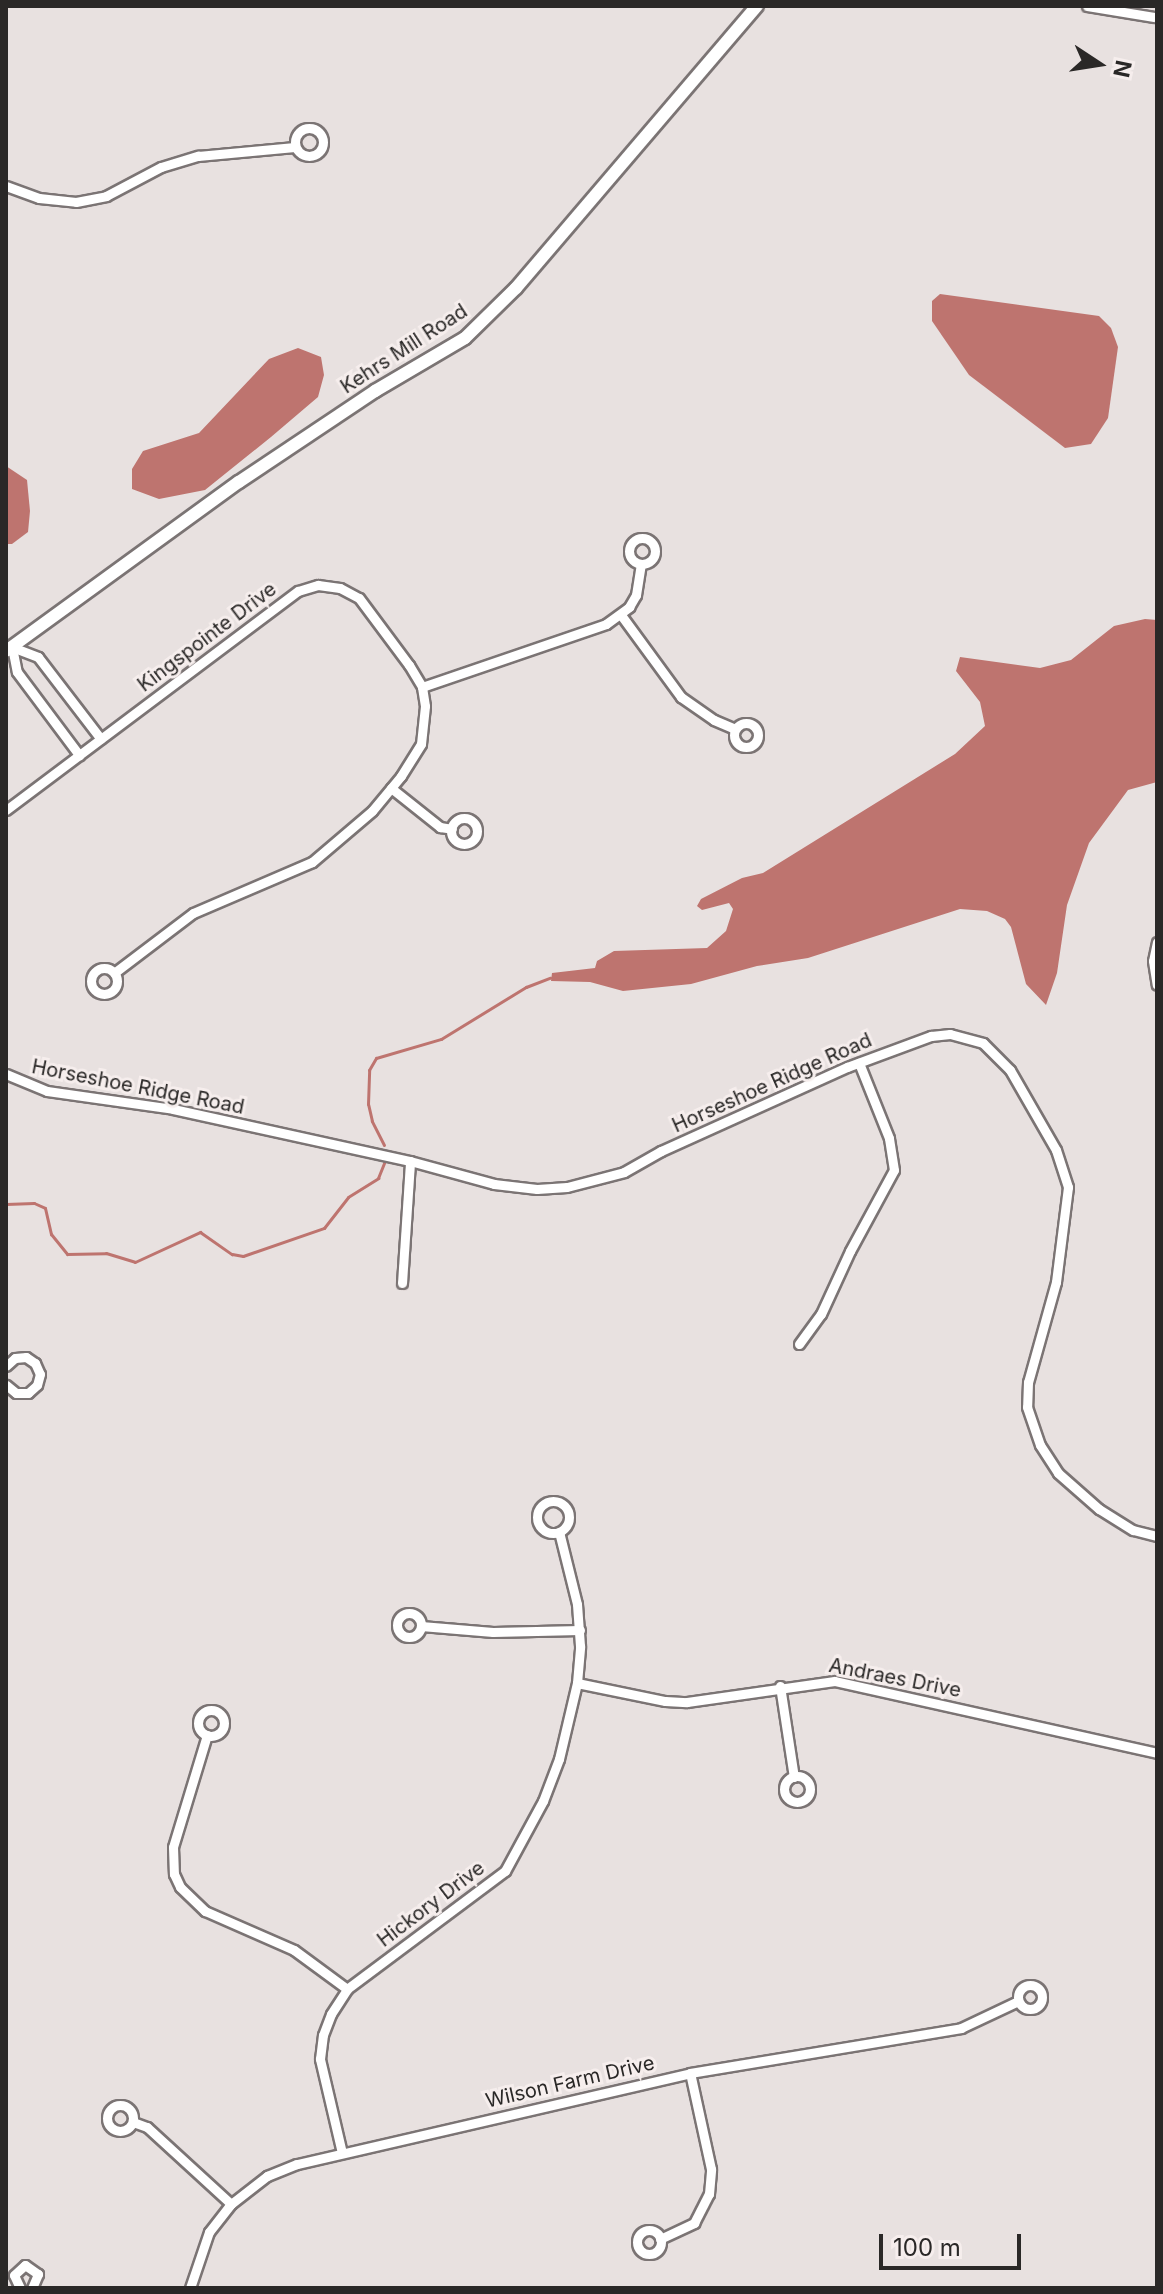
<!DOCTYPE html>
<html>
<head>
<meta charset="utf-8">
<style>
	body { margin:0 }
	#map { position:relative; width:1163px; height:2294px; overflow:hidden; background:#e8e1e0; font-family:Inter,sans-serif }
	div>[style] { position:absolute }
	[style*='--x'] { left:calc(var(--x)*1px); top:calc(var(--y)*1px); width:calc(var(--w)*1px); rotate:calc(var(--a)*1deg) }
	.water>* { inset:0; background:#be746f }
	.stream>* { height:3px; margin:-1.5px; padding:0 1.5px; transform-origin:1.5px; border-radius:1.5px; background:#be746f }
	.roads { filter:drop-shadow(2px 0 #7b7474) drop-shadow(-2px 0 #7b7474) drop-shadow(0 2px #7b7474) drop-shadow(0 -2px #7b7474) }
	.street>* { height:9px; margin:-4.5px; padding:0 4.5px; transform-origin:4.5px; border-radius:4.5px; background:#fff }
	.street>.ring { margin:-4.5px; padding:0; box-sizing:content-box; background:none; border:9px solid #fff; border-radius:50% }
	.secondary>* { height:12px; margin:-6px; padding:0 6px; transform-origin:6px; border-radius:6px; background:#fff }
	span { translate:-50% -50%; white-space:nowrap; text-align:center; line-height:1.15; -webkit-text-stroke:6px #f6eeed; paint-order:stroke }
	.street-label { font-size:20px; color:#2a2827 }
	.frame { position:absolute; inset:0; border:8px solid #2a2827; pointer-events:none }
	.north { position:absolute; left:1059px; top:24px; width:80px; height:80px; -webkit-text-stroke:6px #f6eeed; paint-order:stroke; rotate:102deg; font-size:22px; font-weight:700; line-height:32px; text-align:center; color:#2a2827 }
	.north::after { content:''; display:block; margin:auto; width:28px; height:36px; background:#2a2827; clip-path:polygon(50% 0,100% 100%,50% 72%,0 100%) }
	.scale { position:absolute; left:879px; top:2234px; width:142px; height:36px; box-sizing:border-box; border:4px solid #2a2827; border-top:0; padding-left:10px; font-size:24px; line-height:28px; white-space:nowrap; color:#2a2827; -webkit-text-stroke:6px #f6eeed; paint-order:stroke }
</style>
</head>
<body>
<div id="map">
	<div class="water">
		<i style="clip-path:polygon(940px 294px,1099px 316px,1111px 328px,1118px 347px,1108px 418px,1091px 444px,1065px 448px,969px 375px,932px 321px,932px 301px)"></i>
		<i style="clip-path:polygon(298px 348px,321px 357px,324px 375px,318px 397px,271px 437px,205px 490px,159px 499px,132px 489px,132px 469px,143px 451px,199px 433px,269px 359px)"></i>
		<i style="clip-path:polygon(6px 466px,27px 480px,30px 511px,28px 532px,12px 544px,6px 544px)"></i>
		<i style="clip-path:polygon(1145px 619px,1157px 620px,1157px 782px,1128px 790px,1089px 843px,1067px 905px,1057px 973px,1046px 1005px,1026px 984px,1011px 927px,1005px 919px,987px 911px,960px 909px,808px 958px,757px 966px,691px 984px,623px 991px,590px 982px,551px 981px,552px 973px,595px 968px,597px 961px,614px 951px,707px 948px,726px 931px,733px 909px,729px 903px,702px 910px,697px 906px,701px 899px,742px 878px,763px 873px,955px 754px,985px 726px,980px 702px,956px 671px,960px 657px,1040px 668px,1071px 660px,1114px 626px)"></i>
	</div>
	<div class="stream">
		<i style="--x:384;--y:1145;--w:27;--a:-117"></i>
		<i style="--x:372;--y:1121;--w:17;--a:-103"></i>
		<i style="--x:368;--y:1104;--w:34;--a:-88"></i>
		<i style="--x:369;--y:1070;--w:14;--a:-60"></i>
		<i style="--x:376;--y:1058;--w:68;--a:-16.3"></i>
		<i style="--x:441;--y:1039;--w:100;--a:-31.5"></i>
		<i style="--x:526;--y:987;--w:26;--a:-21"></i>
		<i style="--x:6;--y:1204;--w:28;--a:-2"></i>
		<i style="--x:34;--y:1203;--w:12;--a:24"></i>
		<i style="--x:45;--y:1208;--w:27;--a:77"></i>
		<i style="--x:51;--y:1234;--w:26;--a:51"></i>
		<i style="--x:67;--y:1254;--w:39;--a:-1"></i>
		<i style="--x:106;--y:1253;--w:30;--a:17"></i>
		<i style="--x:135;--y:1262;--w:72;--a:-24.8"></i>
		<i style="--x:200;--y:1232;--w:39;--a:35"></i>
		<i style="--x:232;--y:1254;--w:11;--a:10"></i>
		<i style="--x:243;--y:1256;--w:86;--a:-19.1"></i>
		<i style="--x:324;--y:1228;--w:39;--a:-52"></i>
		<i style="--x:348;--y:1197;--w:36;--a:-32"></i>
		<i style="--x:378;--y:1178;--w:18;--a:-68"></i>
	</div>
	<div class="roads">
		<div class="street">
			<i style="--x:1087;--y:6;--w:68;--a:9.3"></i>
			<i class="ring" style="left:295px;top:128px;width:19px;height:19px"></i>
			<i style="--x:6;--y:186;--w:35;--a:20"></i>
			<i style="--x:39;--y:198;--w:37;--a:6"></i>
			<i style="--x:76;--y:202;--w:31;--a:-11"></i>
			<i style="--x:106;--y:196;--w:62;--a:-27.8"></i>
			<i style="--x:161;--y:167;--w:39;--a:-17"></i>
			<i style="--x:198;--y:156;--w:97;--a:-5.3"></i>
			<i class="ring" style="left:629px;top:538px;width:17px;height:17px"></i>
			<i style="--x:621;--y:615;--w:102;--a:53.8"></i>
			<i style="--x:681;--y:697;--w:40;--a:34.9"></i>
			<i style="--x:714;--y:720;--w:23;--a:23"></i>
			<i style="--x:12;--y:647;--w:28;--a:21"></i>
			<i style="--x:38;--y:657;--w:103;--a:52.5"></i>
			<i style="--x:12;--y:647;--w:25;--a:79"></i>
			<i style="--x:17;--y:672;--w:104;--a:53.2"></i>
			<i style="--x:422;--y:687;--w:194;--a:-18.9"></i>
			<i style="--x:606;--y:624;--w:29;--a:-36"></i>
			<i style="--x:629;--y:607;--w:14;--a:-60"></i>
			<i style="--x:636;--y:595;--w:31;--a:-81"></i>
			<i class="ring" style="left:734px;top:723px;width:15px;height:15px"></i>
			<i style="--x:391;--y:788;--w:63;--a:38.5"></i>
			<i style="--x:440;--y:827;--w:12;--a:9"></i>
			<i style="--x:6;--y:810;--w:365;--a:-36.9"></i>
			<i style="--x:298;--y:591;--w:21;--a:-17"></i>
			<i style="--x:318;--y:585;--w:22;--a:8"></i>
			<i style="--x:340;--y:588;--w:21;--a:28"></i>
			<i style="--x:359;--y:598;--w:84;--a:53.3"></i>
			<i style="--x:409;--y:665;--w:26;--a:59"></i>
			<i style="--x:422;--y:687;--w:19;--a:81"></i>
			<i style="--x:425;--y:706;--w:38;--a:96"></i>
			<i style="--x:421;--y:744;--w:38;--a:122"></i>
			<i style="--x:401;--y:776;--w:45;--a:129.6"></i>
			<i style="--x:372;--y:811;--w:79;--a:139.6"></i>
			<i style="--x:312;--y:862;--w:129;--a:156.8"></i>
			<i style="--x:193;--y:913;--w:99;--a:142.8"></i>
			<i class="ring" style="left:451px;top:818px;width:17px;height:17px"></i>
			<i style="--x:1157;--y:942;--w:19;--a:102"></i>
			<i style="--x:1153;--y:961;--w:24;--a:81"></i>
			<i class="ring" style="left:91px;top:968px;width:17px;height:17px"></i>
			<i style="--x:6;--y:1074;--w:44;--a:22.5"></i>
			<i style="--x:47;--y:1091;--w:127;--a:8.1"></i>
			<i style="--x:173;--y:1109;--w:243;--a:12.4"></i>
			<i style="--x:410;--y:1161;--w:87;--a:15.3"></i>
			<i style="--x:494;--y:1184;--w:43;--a:6.6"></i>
			<i style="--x:537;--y:1189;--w:30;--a:-4"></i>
			<i style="--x:567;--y:1187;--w:59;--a:-14.7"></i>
			<i style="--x:624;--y:1172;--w:43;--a:-29.6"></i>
			<i style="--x:661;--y:1151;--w:204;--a:-24.3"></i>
			<i style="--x:847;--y:1067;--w:90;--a:-20.3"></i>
			<i style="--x:931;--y:1036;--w:19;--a:-6"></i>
			<i style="--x:950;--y:1034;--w:34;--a:15"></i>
			<i style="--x:983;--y:1043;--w:38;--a:45"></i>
			<i style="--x:1010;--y:1070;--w:92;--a:60.1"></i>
			<i style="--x:1056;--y:1150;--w:39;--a:72"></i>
			<i style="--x:1068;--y:1187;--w:96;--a:97.2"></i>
			<i style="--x:1056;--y:1282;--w:104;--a:105.6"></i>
			<i style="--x:1028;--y:1382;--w:25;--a:92"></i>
			<i style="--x:1027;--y:1407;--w:40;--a:71.1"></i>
			<i style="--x:1040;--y:1445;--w:33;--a:57"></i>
			<i style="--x:1058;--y:1473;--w:55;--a:41.3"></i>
			<i style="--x:1099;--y:1509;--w:40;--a:32"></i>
			<i style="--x:1133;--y:1530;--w:25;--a:14"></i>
			<i style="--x:402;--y:1283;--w:122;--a:-86.2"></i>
			<i style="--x:799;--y:1344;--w:37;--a:-54"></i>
			<i style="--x:821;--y:1314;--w:69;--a:-65.3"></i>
			<i style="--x:850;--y:1251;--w:92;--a:-61.5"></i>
			<i style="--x:894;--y:1170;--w:32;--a:-99"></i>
			<i style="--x:889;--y:1138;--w:81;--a:-111.8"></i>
			<i style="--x:6;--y:1366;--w:12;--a:-42"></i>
			<i style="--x:15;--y:1358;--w:11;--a:-5"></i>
			<i style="--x:26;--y:1357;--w:11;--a:34"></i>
			<i style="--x:35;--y:1363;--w:12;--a:66"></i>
			<i style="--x:40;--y:1374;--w:11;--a:105"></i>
			<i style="--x:37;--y:1385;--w:12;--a:138"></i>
			<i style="--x:28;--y:1393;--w:12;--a:180"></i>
			<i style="--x:16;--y:1393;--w:13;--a:-141"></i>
			<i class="ring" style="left:537px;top:1501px;width:23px;height:23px"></i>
			<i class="ring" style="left:397px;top:1613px;width:15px;height:15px"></i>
			<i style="--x:421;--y:1626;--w:72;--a:4.8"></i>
			<i style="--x:493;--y:1632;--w:87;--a:-1.3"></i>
			<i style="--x:577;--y:1683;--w:90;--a:11.6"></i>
			<i style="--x:665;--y:1701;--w:22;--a:3"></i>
			<i style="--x:687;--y:1702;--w:149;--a:-8.1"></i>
			<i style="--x:835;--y:1681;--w:330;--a:12.6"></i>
			<i style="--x:780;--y:1686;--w:92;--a:81.3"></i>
			<i class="ring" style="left:198px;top:1710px;width:17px;height:17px"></i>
			<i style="--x:207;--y:1735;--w:117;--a:106.9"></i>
			<i style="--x:173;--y:1847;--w:27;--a:88"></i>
			<i style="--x:174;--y:1874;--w:14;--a:65"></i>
			<i style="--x:180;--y:1887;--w:35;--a:44"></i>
			<i style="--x:205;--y:1911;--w:97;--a:23.7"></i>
			<i style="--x:294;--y:1950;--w:66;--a:36.3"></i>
			<i class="ring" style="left:784px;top:1776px;width:17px;height:17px"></i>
			<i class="ring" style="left:1018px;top:1985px;width:15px;height:15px"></i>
			<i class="ring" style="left:107px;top:2105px;width:17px;height:17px"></i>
			<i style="--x:133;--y:2122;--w:15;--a:20"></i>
			<i style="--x:147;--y:2127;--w:114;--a:42.5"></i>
			<i style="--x:342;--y:2153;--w:97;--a:-103.2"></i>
			<i style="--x:320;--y:2059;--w:24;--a:-83"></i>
			<i style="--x:323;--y:2035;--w:22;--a:-69"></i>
			<i style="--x:331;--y:2014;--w:30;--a:-57"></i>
			<i style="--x:347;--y:1989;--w:197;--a:-36.8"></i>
			<i style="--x:505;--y:1871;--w:80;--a:-61.5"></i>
			<i style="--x:543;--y:1801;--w:45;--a:-69.1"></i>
			<i style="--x:559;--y:1759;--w:78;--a:-76.7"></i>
			<i style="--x:577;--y:1683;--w:37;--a:-85"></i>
			<i style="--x:580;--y:1646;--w:42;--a:-94.1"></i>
			<i style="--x:577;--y:1604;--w:74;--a:-104"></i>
			<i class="ring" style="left:637px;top:2230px;width:15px;height:15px"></i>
			<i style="--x:660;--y:2239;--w:38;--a:-25"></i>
			<i style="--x:694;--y:2223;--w:33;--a:-63"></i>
			<i style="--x:709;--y:2194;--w:25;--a:-85"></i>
			<i style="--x:711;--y:2169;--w:98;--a:-102.3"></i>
			<i style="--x:20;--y:2288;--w:14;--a:-115"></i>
			<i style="--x:14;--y:2275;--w:15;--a:-42"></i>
			<i style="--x:25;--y:2265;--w:16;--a:35"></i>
			<i style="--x:38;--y:2274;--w:15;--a:113"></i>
			<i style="--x:190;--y:2288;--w:59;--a:-71.3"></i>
			<i style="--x:209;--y:2232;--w:36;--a:-52"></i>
			<i style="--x:231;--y:2204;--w:46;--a:-37.9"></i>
			<i style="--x:267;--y:2176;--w:32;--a:-22"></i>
			<i style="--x:297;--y:2164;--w:403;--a:-13"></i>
			<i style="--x:690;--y:2073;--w:275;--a:-9.4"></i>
			<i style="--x:961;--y:2028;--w:63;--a:-25.3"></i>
		</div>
		<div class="secondary">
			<i style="--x:6;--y:651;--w:288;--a:-36"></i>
			<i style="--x:239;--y:482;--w:164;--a:-33.8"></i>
			<i style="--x:375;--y:391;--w:104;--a:-30.5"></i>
			<i style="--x:465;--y:338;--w:71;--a:-44.4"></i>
			<i style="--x:516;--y:288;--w:371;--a:-49.5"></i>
		</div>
	</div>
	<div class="street-label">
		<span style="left:404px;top:349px;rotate:-33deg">Kehrs Mill Road</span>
		<span style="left:207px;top:637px;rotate:-37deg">Kingspointe Drive</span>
		<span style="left:772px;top:1083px;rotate:-24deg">Horseshoe Ridge Road</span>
		<span style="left:138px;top:1087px;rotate:11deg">Horseshoe Ridge Road</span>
		<span style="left:895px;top:1678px;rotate:11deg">Andraes Drive</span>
		<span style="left:431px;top:1904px;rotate:-37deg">Hickory Drive</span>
		<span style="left:570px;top:2082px;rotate:-13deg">Wilson Farm Drive</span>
	</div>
	<div class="frame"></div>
	<div class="north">N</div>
	<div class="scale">100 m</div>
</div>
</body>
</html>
